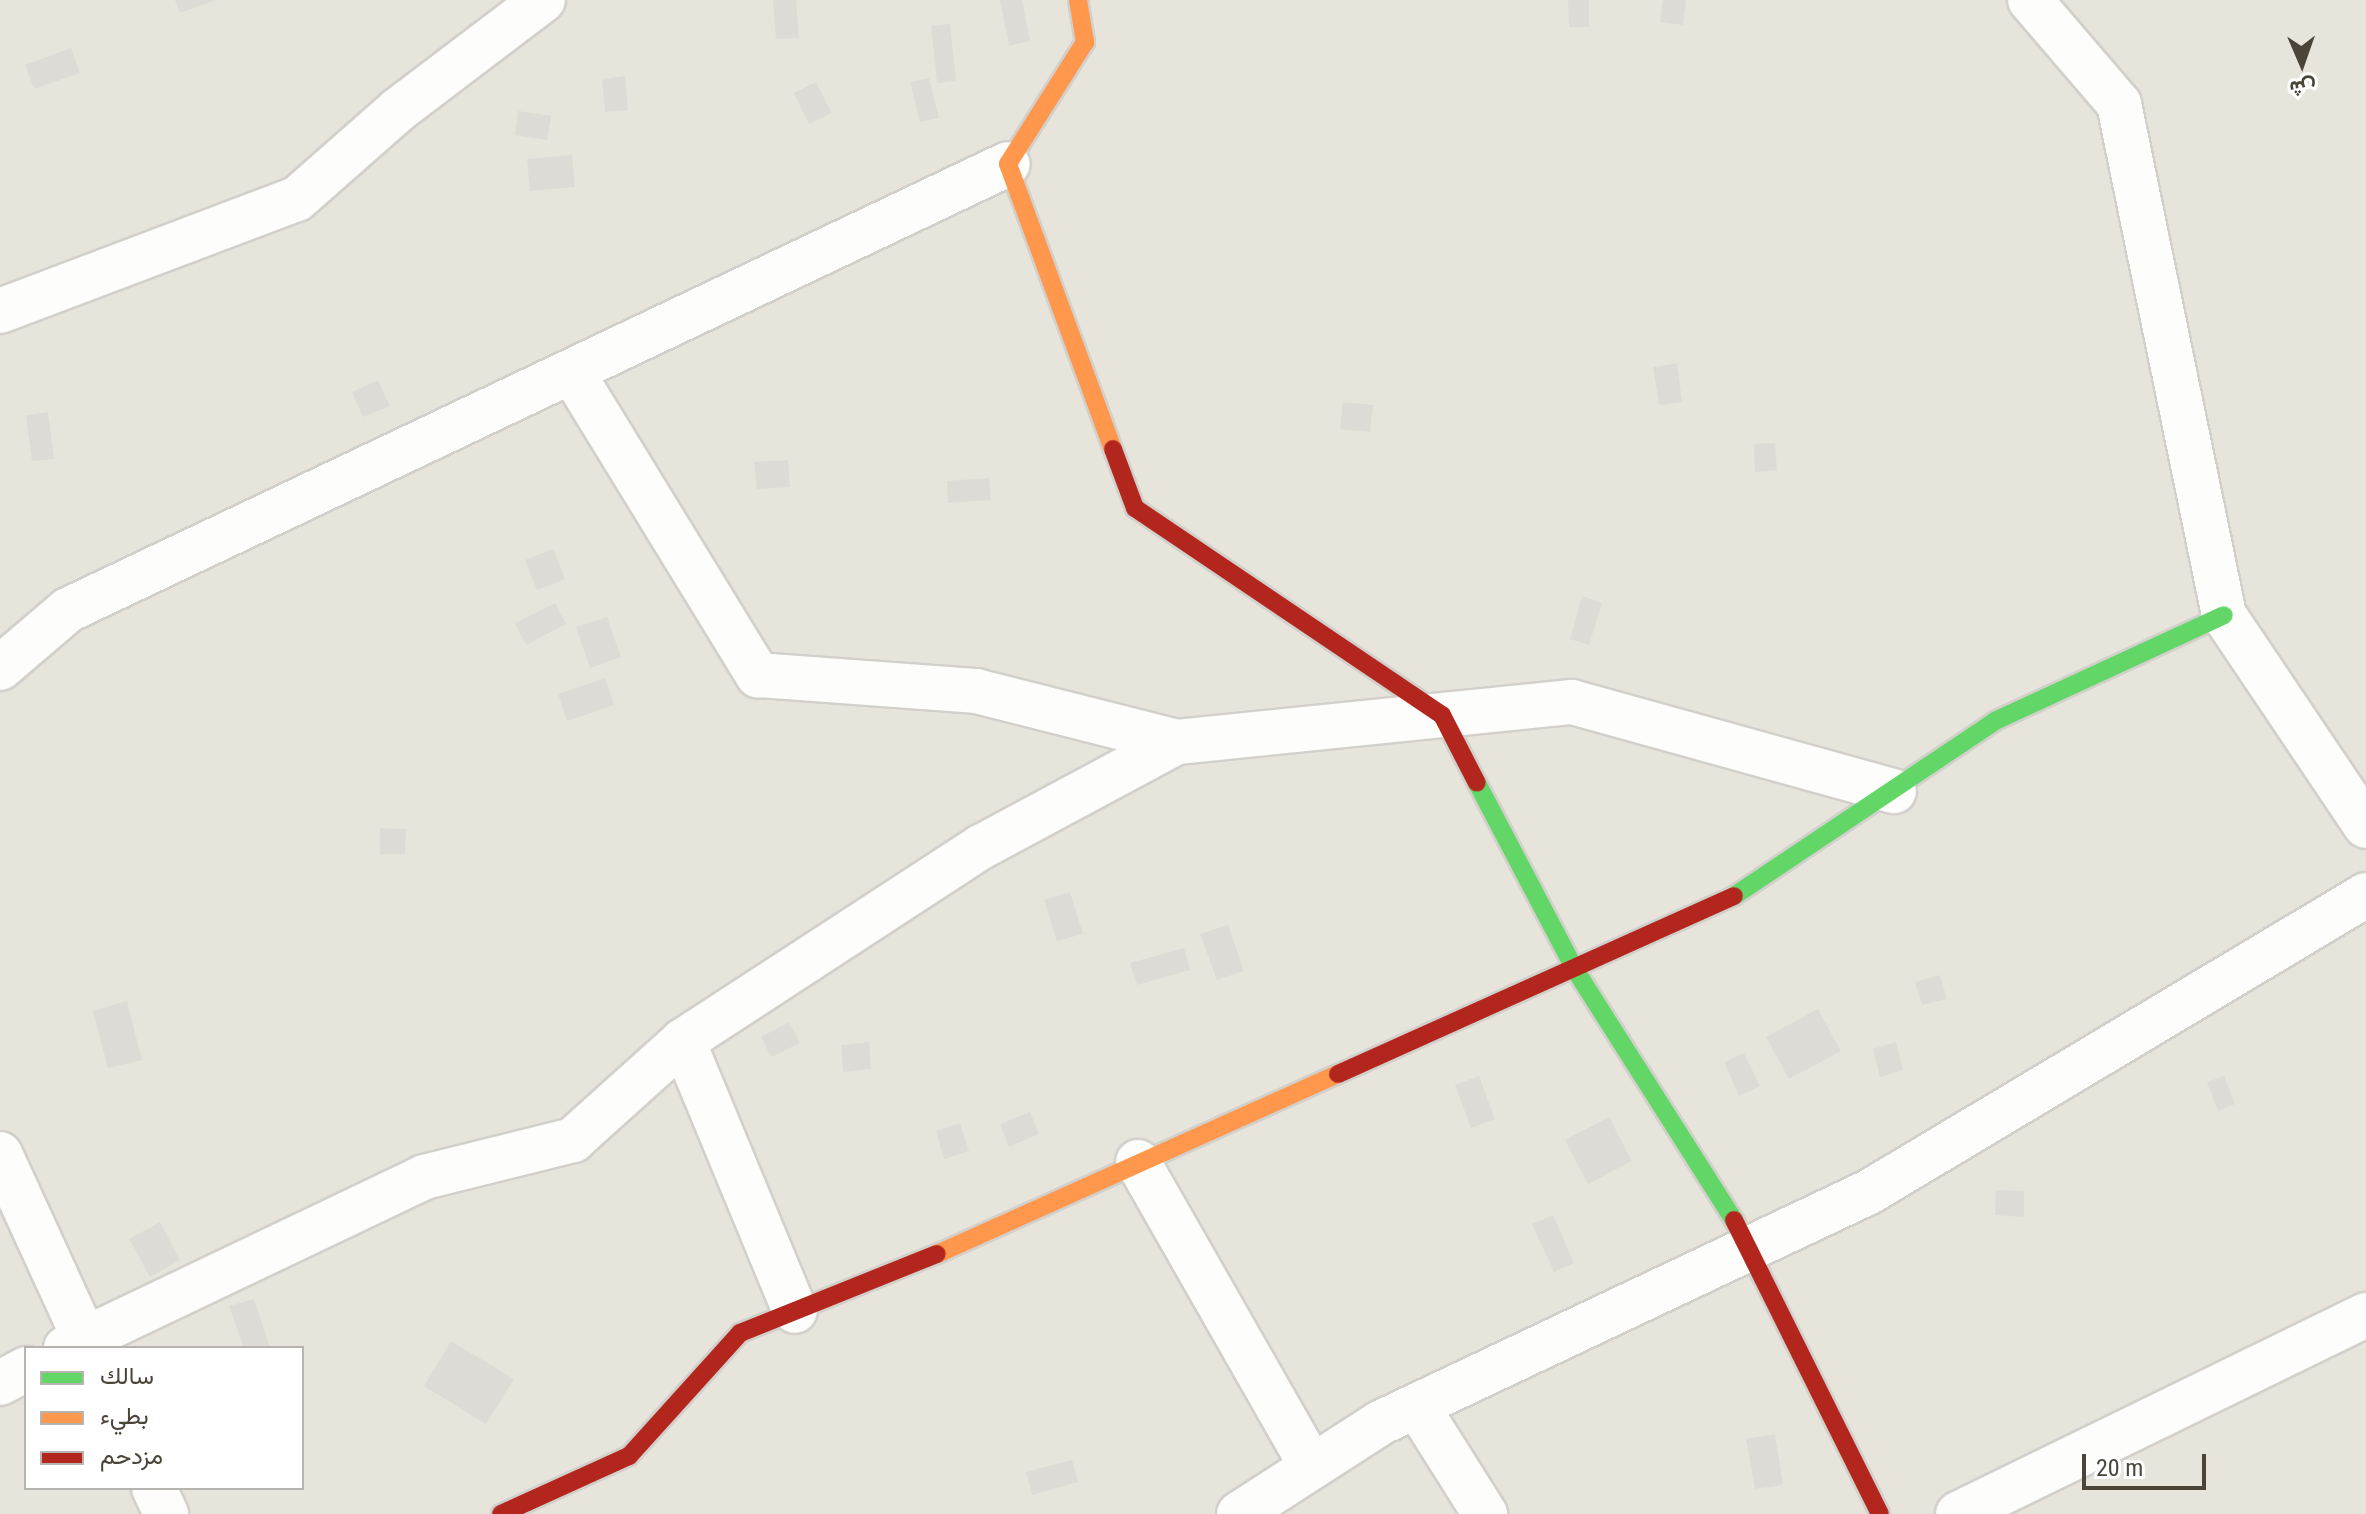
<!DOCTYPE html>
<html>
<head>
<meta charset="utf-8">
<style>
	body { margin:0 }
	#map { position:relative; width:2366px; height:1514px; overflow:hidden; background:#f4f2ee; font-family:"Roboto Condensed",Vazirmatn,sans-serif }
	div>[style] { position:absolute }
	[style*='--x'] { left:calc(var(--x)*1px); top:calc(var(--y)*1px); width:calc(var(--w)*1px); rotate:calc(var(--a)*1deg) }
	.residential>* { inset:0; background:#e7e4dc }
	.building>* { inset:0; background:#dedbd6 }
	.roads { filter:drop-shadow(2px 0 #d2d0cb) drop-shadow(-2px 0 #d2d0cb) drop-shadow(0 2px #d2d0cb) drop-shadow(0 -2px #d2d0cb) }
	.street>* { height:44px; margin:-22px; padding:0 22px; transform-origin:22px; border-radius:22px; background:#fdfdfc }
	.fast>* { height:18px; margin:-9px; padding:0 9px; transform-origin:9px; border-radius:9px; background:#63d668 }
	.slow>* { height:18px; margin:-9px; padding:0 9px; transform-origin:9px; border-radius:9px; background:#ff974d }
	.jam>* { height:18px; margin:-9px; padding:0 9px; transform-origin:9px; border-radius:9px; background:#b3261e }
	span { translate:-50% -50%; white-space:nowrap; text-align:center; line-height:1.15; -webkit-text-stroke:6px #fff; paint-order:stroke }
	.legend { position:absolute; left:24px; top:1346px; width:280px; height:144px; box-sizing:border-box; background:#fff; border:2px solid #b7b4b0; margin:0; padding:10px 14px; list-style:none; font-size:24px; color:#4b4439 }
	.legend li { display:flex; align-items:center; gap:16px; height:40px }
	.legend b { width:40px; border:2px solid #b7b4b0 }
	.north { position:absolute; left:2262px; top:24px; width:80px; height:80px; -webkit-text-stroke:6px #fff; paint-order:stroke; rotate:178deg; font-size:22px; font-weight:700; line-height:32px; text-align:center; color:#4b4439 }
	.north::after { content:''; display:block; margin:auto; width:28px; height:36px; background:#4b4439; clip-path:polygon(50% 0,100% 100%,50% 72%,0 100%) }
	.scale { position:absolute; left:2082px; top:1454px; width:124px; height:36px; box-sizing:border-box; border:4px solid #4b4439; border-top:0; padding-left:10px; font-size:24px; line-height:28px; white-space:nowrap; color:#4b4439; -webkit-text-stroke:6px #fff; paint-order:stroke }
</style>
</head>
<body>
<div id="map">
	<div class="residential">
		<i style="clip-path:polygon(evenodd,0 0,2366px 0,2366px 1514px,0 1514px,0 0,26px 1348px,302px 1348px,302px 1488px,26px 1488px,26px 1348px)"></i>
	</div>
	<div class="building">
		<i style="clip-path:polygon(175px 0,216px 0,180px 13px)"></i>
		<i style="clip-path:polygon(773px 0,796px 0,799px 38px,776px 39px)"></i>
		<i style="clip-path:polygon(1000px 0,1022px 0,1030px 41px,1009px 46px)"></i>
		<i style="clip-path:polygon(1568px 0,1589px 0,1589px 27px,1569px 27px)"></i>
		<i style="clip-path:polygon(1663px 0,1686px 0,1683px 25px,1660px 22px)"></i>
		<i style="clip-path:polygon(950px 24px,956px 81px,937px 83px,931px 26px)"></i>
		<i style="clip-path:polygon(71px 48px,80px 73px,34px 89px,25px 65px)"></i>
		<i style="clip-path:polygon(625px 76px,628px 110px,605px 112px,602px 79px)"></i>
		<i style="clip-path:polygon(929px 78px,939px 118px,920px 122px,910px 82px)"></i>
		<i style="clip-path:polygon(816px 82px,832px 113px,809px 124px,794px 93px)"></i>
		<i style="clip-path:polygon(518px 111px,551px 116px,547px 140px,515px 135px)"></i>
		<i style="clip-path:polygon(572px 155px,575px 187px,530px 191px,527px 159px)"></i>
		<i style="clip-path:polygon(1677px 363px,1682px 402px,1659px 405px,1653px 367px)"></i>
		<i style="clip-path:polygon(378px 380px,390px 406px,363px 417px,352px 392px)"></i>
		<i style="clip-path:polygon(1343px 402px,1373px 405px,1370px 432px,1340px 429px)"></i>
		<i style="clip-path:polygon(48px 412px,54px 459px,32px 461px,26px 415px)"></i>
		<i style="clip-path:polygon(1775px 443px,1777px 470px,1755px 472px,1754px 444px)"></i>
		<i style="clip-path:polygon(788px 460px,790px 487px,757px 489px,754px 462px)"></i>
		<i style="clip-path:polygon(989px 478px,991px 500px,948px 503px,947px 481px)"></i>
		<i style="clip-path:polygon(553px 549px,565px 579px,537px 590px,525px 560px)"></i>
		<i style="clip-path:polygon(1582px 596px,1602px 603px,1589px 645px,1570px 639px)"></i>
		<i style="clip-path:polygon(555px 603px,566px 624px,526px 645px,515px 623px)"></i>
		<i style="clip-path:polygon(607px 617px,621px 657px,590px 668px,576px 627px)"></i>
		<i style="clip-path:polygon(605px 678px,614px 705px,567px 721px,558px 694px)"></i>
		<i style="clip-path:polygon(380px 828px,406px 829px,405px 854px,380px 854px)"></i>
		<i style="clip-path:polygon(1070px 892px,1083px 934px,1057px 941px,1044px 900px)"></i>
		<i style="clip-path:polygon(1228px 925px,1244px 971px,1217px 980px,1200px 934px)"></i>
		<i style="clip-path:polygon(1184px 948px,1190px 970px,1137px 985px,1130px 963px)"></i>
		<i style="clip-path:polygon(1940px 975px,1947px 999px,1922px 1005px,1915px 982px)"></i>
		<i style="clip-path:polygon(127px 1001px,142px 1060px,108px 1068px,93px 1011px)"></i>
		<i style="clip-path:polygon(1818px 1009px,1841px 1051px,1789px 1079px,1766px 1037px)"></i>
		<i style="clip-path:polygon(789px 1022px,800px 1043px,771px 1057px,761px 1037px)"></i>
		<i style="clip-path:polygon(869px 1042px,871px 1069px,843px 1072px,841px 1045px)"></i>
		<i style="clip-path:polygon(1896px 1042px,1903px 1070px,1880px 1077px,1873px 1049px)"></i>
		<i style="clip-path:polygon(1744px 1053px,1760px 1086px,1739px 1096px,1724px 1062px)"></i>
		<i style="clip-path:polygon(1479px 1076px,1495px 1119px,1471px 1128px,1455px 1085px)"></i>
		<i style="clip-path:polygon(2224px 1076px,2235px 1104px,2218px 1111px,2207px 1082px)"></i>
		<i style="clip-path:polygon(1030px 1112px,1039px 1134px,1009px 1147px,1000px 1124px)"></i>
		<i style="clip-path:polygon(1609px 1117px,1632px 1161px,1588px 1184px,1565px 1140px)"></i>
		<i style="clip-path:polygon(960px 1123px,969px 1151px,944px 1159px,936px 1131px)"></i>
		<i style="clip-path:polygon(1996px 1190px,2024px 1191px,2024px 1217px,1995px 1215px)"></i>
		<i style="clip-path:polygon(1553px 1215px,1574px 1263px,1554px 1272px,1532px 1224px)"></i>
		<i style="clip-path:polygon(160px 1222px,180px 1260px,150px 1277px,129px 1239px)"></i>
		<i style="clip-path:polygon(254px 1299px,270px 1348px,244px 1348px,229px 1306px)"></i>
		<i style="clip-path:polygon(451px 1341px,514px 1379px,486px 1424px,424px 1386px)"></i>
		<i style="clip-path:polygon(1775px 1434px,1783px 1485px,1755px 1489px,1746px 1439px)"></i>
		<i style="clip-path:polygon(1072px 1460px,1078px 1482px,1032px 1495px,1026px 1472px)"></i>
	</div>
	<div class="roads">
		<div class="street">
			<i style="--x:2030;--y:0;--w:137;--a:49.4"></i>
			<i style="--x:2119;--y:104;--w:522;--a:78.39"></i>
			<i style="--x:2224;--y:615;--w:254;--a:56.1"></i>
			<i style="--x:0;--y:311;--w:317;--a:-20.7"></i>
			<i style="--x:297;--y:199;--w:135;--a:-41.4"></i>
			<i style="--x:398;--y:110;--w:182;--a:-37.2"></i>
			<i style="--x:572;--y:372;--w:356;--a:58.5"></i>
			<i style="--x:758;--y:675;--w:219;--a:4.2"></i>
			<i style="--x:976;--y:691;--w:207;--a:14.2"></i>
			<i style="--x:1177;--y:742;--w:397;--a:-5.8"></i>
			<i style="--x:1572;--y:702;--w:334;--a:15.5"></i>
			<i style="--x:0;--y:668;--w:89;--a:-40.5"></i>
			<i style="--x:68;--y:610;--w:1040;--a:-25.38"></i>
			<i style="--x:683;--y:1041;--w:292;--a:67.5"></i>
			<i style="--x:0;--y:1154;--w:213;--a:65.4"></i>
			<i style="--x:1138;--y:1162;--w:351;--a:60.3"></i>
			<i style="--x:66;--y:1348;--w:397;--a:-25.5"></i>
			<i style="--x:424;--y:1177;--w:154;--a:-13.9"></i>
			<i style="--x:573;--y:1140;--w:148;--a:-42"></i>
			<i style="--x:683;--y:1041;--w:356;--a:-33.1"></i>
			<i style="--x:981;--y:847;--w:222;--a:-28.2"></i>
			<i style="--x:0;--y:1383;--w:30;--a:-28"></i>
			<i style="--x:1417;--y:1406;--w:128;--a:57.8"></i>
			<i style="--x:154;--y:1488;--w:29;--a:65"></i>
			<i style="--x:1239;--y:1514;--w:168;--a:-32.8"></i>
			<i style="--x:1380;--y:1423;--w:541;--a:-25.29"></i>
			<i style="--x:1869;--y:1192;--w:579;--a:-30.86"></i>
			<i style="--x:1958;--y:1514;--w:454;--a:-26"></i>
		</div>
		<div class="fast">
			<i style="--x:1477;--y:783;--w:209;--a:62.3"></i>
			<i style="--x:1574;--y:968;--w:299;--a:57.6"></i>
			<i style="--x:1734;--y:896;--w:314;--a:-33.8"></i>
			<i style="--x:1995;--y:721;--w:252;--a:-24.8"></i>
		</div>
		<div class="slow">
			<i style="--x:1078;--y:0;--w:43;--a:80.5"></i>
			<i style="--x:1085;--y:42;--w:144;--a:122.3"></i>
			<i style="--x:1008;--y:164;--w:304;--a:69.8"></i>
			<i style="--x:937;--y:1254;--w:440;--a:-24.2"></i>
		</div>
		<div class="jam">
			<i style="--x:1113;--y:449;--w:63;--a:69.6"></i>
			<i style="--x:1135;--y:508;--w:370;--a:34"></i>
			<i style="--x:1442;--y:715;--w:76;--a:62.8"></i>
			<i style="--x:1338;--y:1074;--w:434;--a:-24.2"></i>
			<i style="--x:1734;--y:1220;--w:328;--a:63.6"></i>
			<i style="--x:501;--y:1514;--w:141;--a:-24.4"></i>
			<i style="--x:629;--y:1456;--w:166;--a:-47.9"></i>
			<i style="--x:740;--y:1333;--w:212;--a:-21.9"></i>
		</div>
	</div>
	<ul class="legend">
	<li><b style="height:10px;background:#63d668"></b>سالك</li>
	<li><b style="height:10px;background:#ff974d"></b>بطيء</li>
	<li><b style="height:10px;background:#b3261e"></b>مزدحم</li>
	</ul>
	<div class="north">ش</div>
	<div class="scale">20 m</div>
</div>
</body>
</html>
